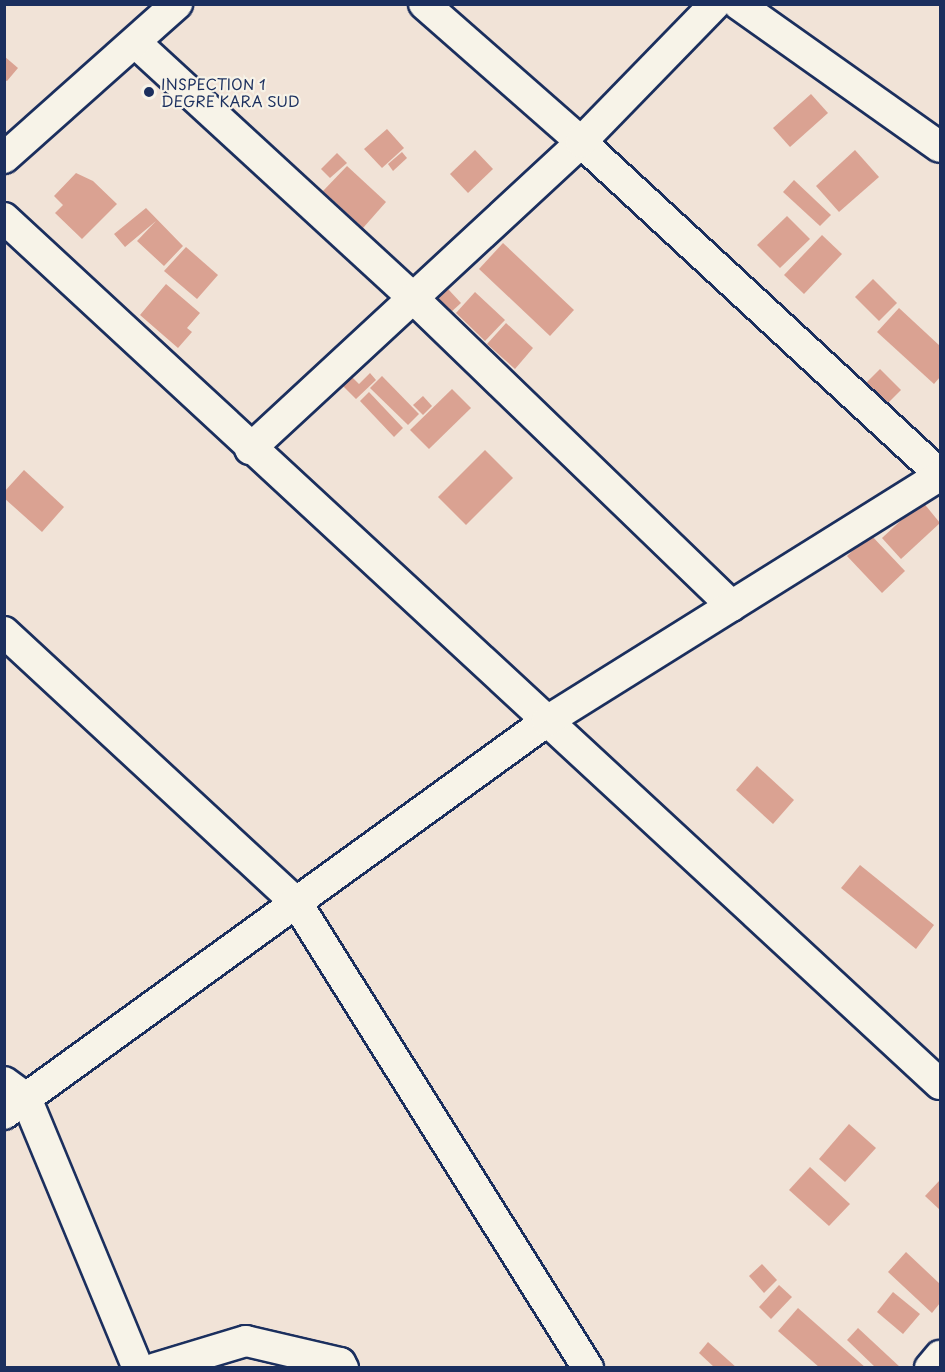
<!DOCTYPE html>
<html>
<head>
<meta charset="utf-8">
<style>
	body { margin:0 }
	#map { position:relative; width:945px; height:1372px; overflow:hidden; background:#f1e3d7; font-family:"Playpen Sans",sans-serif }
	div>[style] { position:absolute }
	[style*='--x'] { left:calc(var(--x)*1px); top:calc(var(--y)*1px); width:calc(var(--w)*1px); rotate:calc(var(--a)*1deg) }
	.building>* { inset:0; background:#daa292 }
	.roads { filter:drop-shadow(2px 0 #1b2f5e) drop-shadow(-2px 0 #1b2f5e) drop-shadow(0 2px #1b2f5e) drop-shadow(0 -2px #1b2f5e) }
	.street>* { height:30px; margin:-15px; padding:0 15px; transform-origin:15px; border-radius:15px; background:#f7f3e8 }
	.dots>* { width:16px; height:16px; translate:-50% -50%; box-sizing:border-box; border:3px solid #f7f3e8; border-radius:50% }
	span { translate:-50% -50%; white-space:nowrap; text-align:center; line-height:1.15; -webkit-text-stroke:4.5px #f7f3e8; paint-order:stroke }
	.poi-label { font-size:15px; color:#1b2f5e }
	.left { translate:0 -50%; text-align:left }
	.frame { position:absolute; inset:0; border:6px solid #1b2f5e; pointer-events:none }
</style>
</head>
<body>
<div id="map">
	<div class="building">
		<i style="clip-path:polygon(4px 56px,18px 68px,7px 81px,4px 80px)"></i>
		<i style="clip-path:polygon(811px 94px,828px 113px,790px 147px,773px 128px)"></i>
		<i style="clip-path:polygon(387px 129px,404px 148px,382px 168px,364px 149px)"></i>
		<i style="clip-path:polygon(475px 150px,493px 169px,468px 193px,450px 174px)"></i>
		<i style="clip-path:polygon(855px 150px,879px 177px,839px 212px,816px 186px)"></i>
		<i style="clip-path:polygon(402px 152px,407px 158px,393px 171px,388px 164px)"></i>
		<i style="clip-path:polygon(337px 153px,347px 163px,330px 178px,321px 169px)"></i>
		<i style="clip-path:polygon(347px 166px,386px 202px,363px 228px,323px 191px)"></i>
		<i style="clip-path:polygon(76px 173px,93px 181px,117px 204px,82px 239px,55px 213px,63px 205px,54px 196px)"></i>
		<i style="clip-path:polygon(794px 180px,831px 215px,820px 226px,783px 192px)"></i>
		<i style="clip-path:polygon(146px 208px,183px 246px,164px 266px,137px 241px,156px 221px,125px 247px,114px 234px)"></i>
		<i style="clip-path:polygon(787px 216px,810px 239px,780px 268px,757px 245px)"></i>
		<i style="clip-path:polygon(822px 235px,842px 254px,804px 294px,784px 275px)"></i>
		<i style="clip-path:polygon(503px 243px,574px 310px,550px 336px,479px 269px)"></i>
		<i style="clip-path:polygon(186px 247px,218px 275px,197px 299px,164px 271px)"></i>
		<i style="clip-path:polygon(873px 279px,897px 303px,879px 321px,855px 297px)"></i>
		<i style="clip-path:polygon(166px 284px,200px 313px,187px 328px,192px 332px,178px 348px,140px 315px)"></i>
		<i style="clip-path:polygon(448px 289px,461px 303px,450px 313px,437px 299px)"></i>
		<i style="clip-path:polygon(475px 292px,505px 320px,485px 341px,456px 313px)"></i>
		<i style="clip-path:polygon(899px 308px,940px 346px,940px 377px,934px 384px,877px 332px)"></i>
		<i style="clip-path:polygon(506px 323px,533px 348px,515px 369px,487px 344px)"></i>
		<i style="clip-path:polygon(880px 369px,901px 390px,883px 408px,862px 387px)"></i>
		<i style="clip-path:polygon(370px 373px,376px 380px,356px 399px,341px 384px,350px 375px,359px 384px)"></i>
		<i style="clip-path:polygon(382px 376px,419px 414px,408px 425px,370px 388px)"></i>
		<i style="clip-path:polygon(452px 389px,471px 408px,429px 449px,410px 430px)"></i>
		<i style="clip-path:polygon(369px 392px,403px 428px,394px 437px,360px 401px)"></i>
		<i style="clip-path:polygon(423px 396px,432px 406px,423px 415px,413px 405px)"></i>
		<i style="clip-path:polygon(485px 450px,513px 478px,466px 525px,438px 497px)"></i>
		<i style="clip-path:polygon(24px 470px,64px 507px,42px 532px,4px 498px,4px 492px)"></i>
		<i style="clip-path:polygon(922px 501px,940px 523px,901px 559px,882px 538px)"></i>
		<i style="clip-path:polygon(870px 534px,905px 571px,882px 593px,847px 556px)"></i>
		<i style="clip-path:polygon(757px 766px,794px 800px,773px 824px,736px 790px)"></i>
		<i style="clip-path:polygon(860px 865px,934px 925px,916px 949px,841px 888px)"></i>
		<i style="clip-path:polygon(849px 1124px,876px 1148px,845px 1182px,819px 1159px)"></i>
		<i style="clip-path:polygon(810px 1167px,850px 1204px,829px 1226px,789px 1190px)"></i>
		<i style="clip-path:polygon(940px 1180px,940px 1210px,925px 1196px)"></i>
		<i style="clip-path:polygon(906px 1252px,940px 1284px,940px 1303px,932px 1313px,888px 1272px)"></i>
		<i style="clip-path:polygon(762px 1264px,777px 1280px,764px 1293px,749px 1276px)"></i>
		<i style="clip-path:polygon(779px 1285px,792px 1297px,771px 1319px,759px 1307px)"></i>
		<i style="clip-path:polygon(893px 1292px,920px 1314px,903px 1334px,877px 1312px)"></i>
		<i style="clip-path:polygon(798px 1308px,866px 1368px,820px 1368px,778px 1331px)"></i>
		<i style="clip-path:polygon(858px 1328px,901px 1368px,876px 1368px,847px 1340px)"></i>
		<i style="clip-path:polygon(708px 1342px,737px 1368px,715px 1368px,699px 1353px)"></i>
	</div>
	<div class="roads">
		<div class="street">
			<i style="--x:424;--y:4;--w:209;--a:41.3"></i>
			<i style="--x:581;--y:142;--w:489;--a:42.8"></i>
			<i style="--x:738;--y:4;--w:247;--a:35.3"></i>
			<i style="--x:137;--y:44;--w:375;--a:42.6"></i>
			<i style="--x:413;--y:298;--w:443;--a:44"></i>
			<i style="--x:4;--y:158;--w:232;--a:-41.7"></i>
			<i style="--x:4;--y:218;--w:1275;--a:42.78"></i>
			<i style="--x:250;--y:449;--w:451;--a:-42.8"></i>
			<i style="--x:581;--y:142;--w:192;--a:-45.8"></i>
			<i style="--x:4;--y:632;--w:398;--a:42.8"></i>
			<i style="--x:296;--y:902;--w:550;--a:57.93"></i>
			<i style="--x:4;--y:1082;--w:27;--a:36"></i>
			<i style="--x:26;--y:1098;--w:292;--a:67.5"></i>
			<i style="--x:4;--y:1114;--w:670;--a:-35.9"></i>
			<i style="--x:547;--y:721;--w:464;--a:-32"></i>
			<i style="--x:156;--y:1368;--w:94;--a:-16.7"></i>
			<i style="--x:246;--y:1341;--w:97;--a:13.2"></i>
			<i style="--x:340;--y:1363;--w:6;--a:59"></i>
			<i style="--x:930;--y:1368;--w:16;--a:-50"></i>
		</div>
	</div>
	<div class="dots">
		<i style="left:149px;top:92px;background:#1b2f5e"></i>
	</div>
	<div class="poi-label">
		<span class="left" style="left:161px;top:92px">INSPECTION 1<br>DEGRE KARA SUD</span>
	</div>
	<div class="frame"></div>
</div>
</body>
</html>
